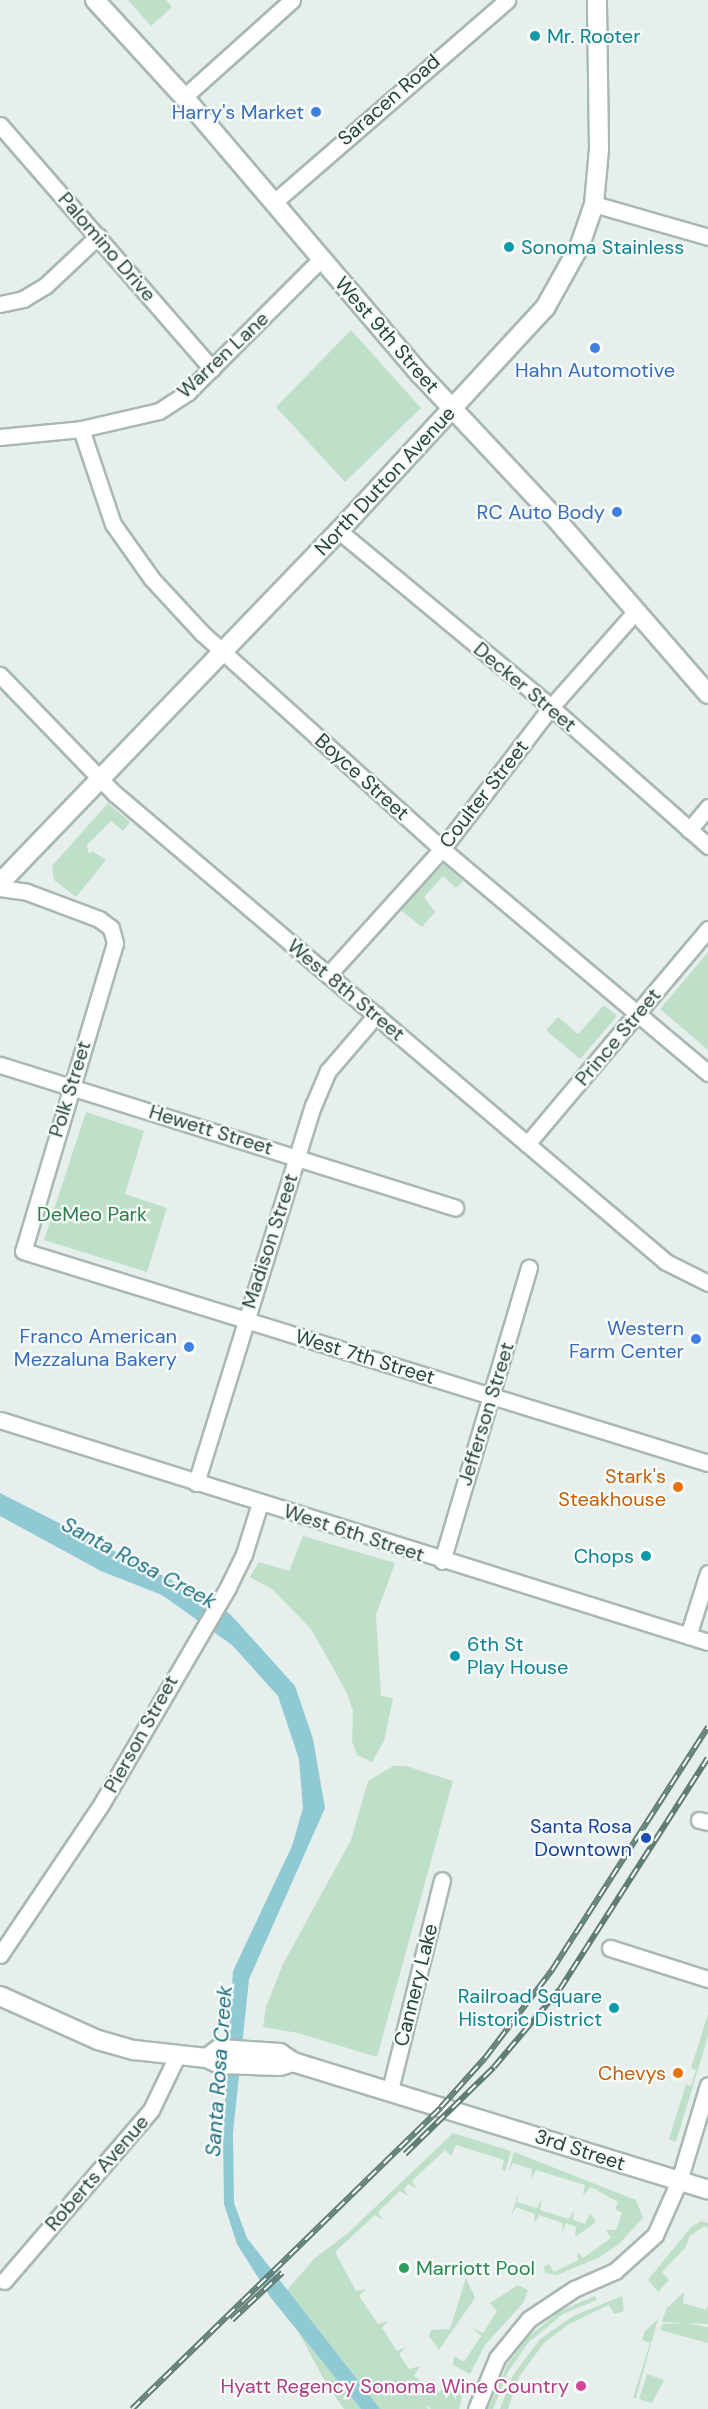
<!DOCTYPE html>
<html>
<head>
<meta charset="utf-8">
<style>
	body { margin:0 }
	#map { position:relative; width:708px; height:2409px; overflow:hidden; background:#e6efeb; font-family:"DM Sans",sans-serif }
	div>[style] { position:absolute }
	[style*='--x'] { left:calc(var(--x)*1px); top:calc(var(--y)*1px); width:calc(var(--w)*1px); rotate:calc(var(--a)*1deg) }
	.green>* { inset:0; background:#bfe0c8 }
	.water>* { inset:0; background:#8ec9d4 }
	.roads { filter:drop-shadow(2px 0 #a8b8b2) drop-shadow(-2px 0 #a8b8b2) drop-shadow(0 2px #a8b8b2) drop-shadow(0 -2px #a8b8b2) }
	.street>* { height:15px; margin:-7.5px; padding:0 7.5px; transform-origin:7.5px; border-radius:7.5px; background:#fff }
	.secondary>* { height:18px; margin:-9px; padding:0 9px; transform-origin:9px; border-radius:9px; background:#fff }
	.rail>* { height:6px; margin-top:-3px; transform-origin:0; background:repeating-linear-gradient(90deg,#f7fbf9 0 11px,#5f7d75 0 22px); box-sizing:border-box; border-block:2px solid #5f7d75 }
	.dots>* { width:16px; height:16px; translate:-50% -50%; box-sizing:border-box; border:3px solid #f7fbf9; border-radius:50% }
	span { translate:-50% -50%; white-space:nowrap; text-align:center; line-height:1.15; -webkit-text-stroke:4.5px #f7fbf9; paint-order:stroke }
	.culture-label { font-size:20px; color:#0d838f }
	.left { translate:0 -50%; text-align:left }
	.right { translate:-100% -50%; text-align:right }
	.street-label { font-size:20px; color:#24423a }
	.shop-label { font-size:20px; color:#366cbe }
	.park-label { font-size:20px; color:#2d7a4b }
	.food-label { font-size:20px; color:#c56008 }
	.transit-label { font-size:20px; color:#164399 }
	.leisure-label { font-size:20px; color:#27864d }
	.hotel-label { font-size:20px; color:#b23c85 }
	.water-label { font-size:21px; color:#1c6f80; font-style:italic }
</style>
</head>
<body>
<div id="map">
	<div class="green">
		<i style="clip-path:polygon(128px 0,166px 0,172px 7px,151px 26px)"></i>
		<i style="clip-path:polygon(351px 330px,421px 408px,345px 482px,276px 407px)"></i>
		<i style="clip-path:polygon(108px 803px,130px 822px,123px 831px,111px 821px,87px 845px,89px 854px,92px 851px,106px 860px,76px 897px,54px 880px,52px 866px)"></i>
		<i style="clip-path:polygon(444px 864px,463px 881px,456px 888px,443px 876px,424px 897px,435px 912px,422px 927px,398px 908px)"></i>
		<i style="clip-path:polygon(708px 952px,708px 1050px,660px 1009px)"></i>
		<i style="clip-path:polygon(604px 1005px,617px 1016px,580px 1059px,546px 1030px,558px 1017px,578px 1034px)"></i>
		<i style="clip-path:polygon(86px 1112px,144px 1131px,125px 1194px,167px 1208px,147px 1272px,44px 1240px)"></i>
		<i style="clip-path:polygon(303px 1536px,395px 1563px,376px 1615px,381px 1696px,393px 1698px,384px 1741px,372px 1762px,357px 1755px,352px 1741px,353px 1711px,346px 1691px,311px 1629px,272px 1589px,250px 1577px,259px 1562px,289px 1571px)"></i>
		<i style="clip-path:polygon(393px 1766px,406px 1766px,453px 1781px,377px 2057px,298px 2033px,263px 2027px,266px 2007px,283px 1964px,351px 1840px,368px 1781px)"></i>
		<i style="clip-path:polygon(708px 2014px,708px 2036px,676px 2142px,669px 2139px,686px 2084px,691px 2086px,696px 2070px,691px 2068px)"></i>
		<i style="clip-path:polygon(453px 2133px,511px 2151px,505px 2172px,502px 2169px,504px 2160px,456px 2145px,451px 2156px,445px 2150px,412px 2181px,417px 2189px,408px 2184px,404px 2189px,408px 2196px,400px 2191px,378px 2212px,383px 2220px,375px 2215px,335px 2252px,356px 2291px,366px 2289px,359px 2296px,378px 2324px,388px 2321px,382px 2328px,397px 2351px,406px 2347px,399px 2354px,409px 2369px,420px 2366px,414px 2376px,439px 2393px,446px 2384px,463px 2392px,459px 2409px,431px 2409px,426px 2404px,428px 2409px,344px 2409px,327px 2385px,280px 2298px,315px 2258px,348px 2233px)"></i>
		<i style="clip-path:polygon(514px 2152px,636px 2200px,643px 2218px,619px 2244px,598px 2258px,557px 2275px,545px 2273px,544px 2267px,549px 2264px,554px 2272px,578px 2260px,577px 2252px,583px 2258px,611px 2238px,606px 2230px,616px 2230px,622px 2213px,615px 2209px,618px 2202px,591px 2187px,583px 2195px,585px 2185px,536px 2170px,531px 2180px,532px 2169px,513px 2163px,508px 2173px)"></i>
		<i style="clip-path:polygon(519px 2191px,517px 2202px,537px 2208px,542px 2198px,540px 2210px,569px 2219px,574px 2210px,573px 2220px,585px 2224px,590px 2213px,596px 2222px,575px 2237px,576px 2227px,566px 2223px,562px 2233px,563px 2223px,539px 2215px,534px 2224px,535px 2214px,516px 2207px,511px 2217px)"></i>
		<i style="clip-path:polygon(701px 2221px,708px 2223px,708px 2228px,704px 2226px,690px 2236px,685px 2248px,662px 2272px,669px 2280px,658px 2292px,648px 2280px,691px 2227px)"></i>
		<i style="clip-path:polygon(466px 2278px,475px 2298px,439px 2350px,429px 2336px,431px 2330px,450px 2329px)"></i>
		<i style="clip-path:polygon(518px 2285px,528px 2290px,524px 2302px,485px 2345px,470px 2374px,453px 2365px,454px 2356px,464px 2362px,481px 2336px,473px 2328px,483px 2333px,497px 2311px,490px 2303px)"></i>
		<i style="clip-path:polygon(684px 2292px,683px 2303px,706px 2310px,708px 2305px,708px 2324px,662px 2322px,666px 2309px)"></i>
		<i style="clip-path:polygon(595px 2296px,597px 2300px,563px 2314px,529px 2342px,508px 2372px,493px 2409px,488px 2409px,507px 2365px,529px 2336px,560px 2311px)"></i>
		<i style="clip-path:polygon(622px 2296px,624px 2311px,614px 2314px,609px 2305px,569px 2324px,544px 2343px,519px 2377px,508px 2409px,500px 2409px,513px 2375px,540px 2339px,573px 2316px)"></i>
		<i style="clip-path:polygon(658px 2319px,636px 2398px,633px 2398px,650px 2343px,642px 2340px,645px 2331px)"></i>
		<i style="clip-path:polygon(685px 2323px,708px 2327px,708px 2343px,660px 2330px,663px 2324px)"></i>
		<i style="clip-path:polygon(647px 2374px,664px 2380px,652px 2403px,639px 2399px)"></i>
	</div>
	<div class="water">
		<i style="clip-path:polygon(0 1493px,183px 1586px,230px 1614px,295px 1686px,313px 1739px,325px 1808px,249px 1979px,233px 2133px,234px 2203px,247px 2238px,380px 2409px,361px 2409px,271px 2298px,237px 2244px,224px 2204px,223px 2133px,233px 1971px,292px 1846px,303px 1808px,299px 1759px,278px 1696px,232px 1645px,162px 1595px,101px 1571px,0 1516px)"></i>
	</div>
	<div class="roads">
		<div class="street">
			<i style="--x:184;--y:97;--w:145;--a:-41.9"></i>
			<i style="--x:0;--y:125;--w:323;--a:49"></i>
			<i style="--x:273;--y:203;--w:310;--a:-40.9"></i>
			<i style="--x:594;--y:204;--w:119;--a:16.1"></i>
			<i style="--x:0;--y:304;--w:24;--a:-12"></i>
			<i style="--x:23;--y:299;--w:26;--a:-31"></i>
			<i style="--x:45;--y:286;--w:73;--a:-43.3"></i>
			<i style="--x:81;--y:429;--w:100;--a:71.4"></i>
			<i style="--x:113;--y:524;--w:67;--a:54.7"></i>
			<i style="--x:152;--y:579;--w:74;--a:47.2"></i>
			<i style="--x:202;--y:633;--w:323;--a:42"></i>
			<i style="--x:442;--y:849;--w:348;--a:40.1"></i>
			<i style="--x:0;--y:437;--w:81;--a:-5.6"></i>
			<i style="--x:81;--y:429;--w:80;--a:-13"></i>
			<i style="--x:159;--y:411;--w:35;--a:-33"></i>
			<i style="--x:188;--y:392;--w:188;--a:-45"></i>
			<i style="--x:339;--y:531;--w:276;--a:39.7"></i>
			<i style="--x:551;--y:707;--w:210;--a:41.5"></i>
			<i style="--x:0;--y:675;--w:164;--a:46"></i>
			<i style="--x:114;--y:793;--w:724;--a:40.35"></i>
			<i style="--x:666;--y:1262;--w:47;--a:26.6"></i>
			<i style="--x:689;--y:830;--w:30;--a:-50"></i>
			<i style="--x:0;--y:888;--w:27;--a:8"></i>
			<i style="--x:27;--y:892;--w:77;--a:20.6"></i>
			<i style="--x:99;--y:919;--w:15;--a:37"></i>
			<i style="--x:111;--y:928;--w:16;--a:75"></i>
			<i style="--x:115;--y:943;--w:321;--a:106.6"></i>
			<i style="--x:23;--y:1251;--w:717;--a:17.2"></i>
			<i style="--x:328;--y:975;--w:170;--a:-47.9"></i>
			<i style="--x:442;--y:849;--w:179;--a:-52.5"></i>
			<i style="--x:551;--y:707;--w:128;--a:-48.5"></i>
			<i style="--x:0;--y:1065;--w:477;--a:17.4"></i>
			<i style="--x:527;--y:1144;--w:281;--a:-49.9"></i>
			<i style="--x:0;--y:1420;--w:742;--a:17.41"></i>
			<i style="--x:196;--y:1483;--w:395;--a:-72.8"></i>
			<i style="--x:313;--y:1106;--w:38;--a:-67"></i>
			<i style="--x:328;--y:1071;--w:74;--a:-49.4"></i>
			<i style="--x:442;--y:1561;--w:306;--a:-73.5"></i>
			<i style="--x:688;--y:1636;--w:66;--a:-72.4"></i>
			<i style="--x:699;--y:1820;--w:9;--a:13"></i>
			<i style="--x:610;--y:1948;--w:103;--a:17.6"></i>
			<i style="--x:0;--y:1955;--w:183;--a:-56.1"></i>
			<i style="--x:102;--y:1803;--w:250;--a:-59.7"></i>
			<i style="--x:228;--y:1587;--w:37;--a:-64"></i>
			<i style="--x:244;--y:1554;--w:53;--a:-72.6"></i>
			<i style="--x:390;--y:2090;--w:216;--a:-76.1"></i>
			<i style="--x:4;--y:2281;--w:225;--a:-49.3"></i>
			<i style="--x:151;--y:2110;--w:60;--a:-64.3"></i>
			<i style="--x:476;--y:2409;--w:55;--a:-67.6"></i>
			<i style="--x:497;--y:2358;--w:50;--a:-50.6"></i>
			<i style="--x:529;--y:2319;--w:54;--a:-33.7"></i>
			<i style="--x:574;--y:2289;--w:45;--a:-23.7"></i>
			<i style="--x:615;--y:2271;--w:54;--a:-42"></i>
			<i style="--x:655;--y:2235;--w:59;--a:-66"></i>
			<i style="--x:679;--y:2181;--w:100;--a:-73.2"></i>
		</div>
		<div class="secondary">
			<i style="--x:95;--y:0;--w:132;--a:47.5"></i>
			<i style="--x:184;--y:97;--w:364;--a:49.6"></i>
			<i style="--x:420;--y:374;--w:197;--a:46.8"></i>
			<i style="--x:555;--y:518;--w:233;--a:49"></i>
			<i style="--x:0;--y:883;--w:489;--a:-46.1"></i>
			<i style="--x:339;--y:531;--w:304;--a:-47.3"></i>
			<i style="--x:545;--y:308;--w:72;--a:-60.9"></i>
			<i style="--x:580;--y:245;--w:43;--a:-71.1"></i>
			<i style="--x:594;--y:204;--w:55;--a:-84.8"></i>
			<i style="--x:599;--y:149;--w:149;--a:-90.8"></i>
			<i style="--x:0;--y:1996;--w:107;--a:24.2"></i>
			<i style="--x:98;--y:2040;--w:37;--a:16"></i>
			<i style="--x:134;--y:2050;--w:73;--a:6.3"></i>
			<i style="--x:207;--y:2058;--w:14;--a:25"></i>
			<i style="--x:220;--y:2064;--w:60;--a:1.9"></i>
			<i style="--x:280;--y:2066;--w:14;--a:-17"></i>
			<i style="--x:207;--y:2058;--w:15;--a:-37"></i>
			<i style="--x:219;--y:2049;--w:61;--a:3.8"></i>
			<i style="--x:280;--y:2053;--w:16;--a:35"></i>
			<i style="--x:293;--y:2062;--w:434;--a:17.1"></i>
		</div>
	</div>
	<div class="rail">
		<i style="--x:405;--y:2154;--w:124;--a:-44.3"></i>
		<i style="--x:494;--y:2067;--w:102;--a:-49.8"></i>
		<i style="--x:560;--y:1989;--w:274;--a:-57.4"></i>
		<i style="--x:232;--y:2320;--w:69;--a:-43.2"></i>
		<i style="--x:132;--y:2409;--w:432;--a:-44.3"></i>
		<i style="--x:441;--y:2107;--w:66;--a:-48.1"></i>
		<i style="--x:485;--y:2058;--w:111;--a:-52.7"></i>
		<i style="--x:552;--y:1970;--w:289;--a:-57.3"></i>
	</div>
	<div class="dots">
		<i style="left:535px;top:36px;background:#0f9aa8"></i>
		<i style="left:316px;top:112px;background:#3f7fe0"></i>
		<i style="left:509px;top:247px;background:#0f9aa8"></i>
		<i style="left:595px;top:348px;background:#3f7fe0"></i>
		<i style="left:617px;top:512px;background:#3f7fe0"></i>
		<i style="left:696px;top:1339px;background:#3f7fe0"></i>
		<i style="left:189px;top:1347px;background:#3f7fe0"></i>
		<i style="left:678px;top:1487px;background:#e8710a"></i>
		<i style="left:646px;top:1556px;background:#0f9aa8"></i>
		<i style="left:455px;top:1656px;background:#0f9aa8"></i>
		<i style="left:646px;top:1838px;background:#1a4fb4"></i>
		<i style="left:614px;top:2008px;background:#0f9aa8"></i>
		<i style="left:678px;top:2073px;background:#e8710a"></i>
		<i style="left:404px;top:2268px;background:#2e9e5b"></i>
		<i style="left:581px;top:2386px;background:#d1479c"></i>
	</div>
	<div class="culture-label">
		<span class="left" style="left:547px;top:36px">Mr. Rooter</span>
		<span class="left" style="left:521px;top:247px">Sonoma Stainless</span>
		<span class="right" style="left:634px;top:1556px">Chops</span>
		<span class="left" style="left:467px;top:1656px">6th St<br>Play House</span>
		<span class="right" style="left:602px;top:2008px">Railroad Square<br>Historic District</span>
	</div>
	<div class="street-label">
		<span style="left:389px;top:100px;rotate:-41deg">Saracen Road</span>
		<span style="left:107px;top:247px;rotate:49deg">Palomino Drive</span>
		<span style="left:387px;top:335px;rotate:49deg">West 9th Street</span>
		<span style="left:223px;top:355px;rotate:-43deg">Warren Lane</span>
		<span style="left:385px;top:481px;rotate:-47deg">North Dutton Avenue</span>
		<span style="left:525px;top:687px;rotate:40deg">Decker Street</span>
		<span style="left:362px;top:777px;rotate:42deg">Boyce Street</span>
		<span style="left:484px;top:794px;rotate:-52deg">Coulter Street</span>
		<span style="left:346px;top:990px;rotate:40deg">West 8th Street</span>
		<span style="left:618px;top:1037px;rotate:-50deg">Prince Street</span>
		<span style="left:70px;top:1089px;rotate:-73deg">Polk Street</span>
		<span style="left:211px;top:1130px;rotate:17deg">Hewett Street</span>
		<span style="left:270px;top:1241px;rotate:-72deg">Madison Street</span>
		<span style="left:365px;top:1357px;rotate:17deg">West 7th Street</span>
		<span style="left:486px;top:1414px;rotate:-73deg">Jefferson Street</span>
		<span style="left:354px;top:1533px;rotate:18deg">West 6th Street</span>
		<span style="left:141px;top:1734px;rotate:-61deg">Pierson Street</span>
		<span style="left:416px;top:1985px;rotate:-76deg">Cannery Lake</span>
		<span style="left:580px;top:2150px;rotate:18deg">3rd Street</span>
		<span style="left:97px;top:2173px;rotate:-49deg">Roberts Avenue</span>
	</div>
	<div class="shop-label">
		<span class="right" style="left:304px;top:112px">Harry's Market</span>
		<span style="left:595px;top:370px">Hahn Automotive</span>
		<span class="right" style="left:605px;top:512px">RC Auto Body</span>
		<span class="right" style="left:684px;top:1340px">Western<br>Farm Center</span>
		<span class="right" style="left:177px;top:1348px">Franco American<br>Mezzaluna Bakery</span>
	</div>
	<div class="park-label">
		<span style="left:92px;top:1214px">DeMeo Park</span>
	</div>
	<div class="food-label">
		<span class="right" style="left:666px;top:1488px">Stark's<br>Steakhouse</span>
		<span class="right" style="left:666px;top:2073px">Chevys</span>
	</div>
	<div class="transit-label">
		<span class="right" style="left:632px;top:1838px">Santa Rosa<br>Downtown</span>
	</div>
	<div class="leisure-label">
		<span class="left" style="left:416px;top:2268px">Marriott Pool</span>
	</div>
	<div class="hotel-label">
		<span class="right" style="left:569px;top:2386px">Hyatt Regency Sonoma Wine Country</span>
	</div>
	<div class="water-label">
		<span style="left:139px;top:1563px;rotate:28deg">Santa Rosa Creek</span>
		<span style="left:219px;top:2071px;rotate:-86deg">Santa Rosa Creek</span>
	</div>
</div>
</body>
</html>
